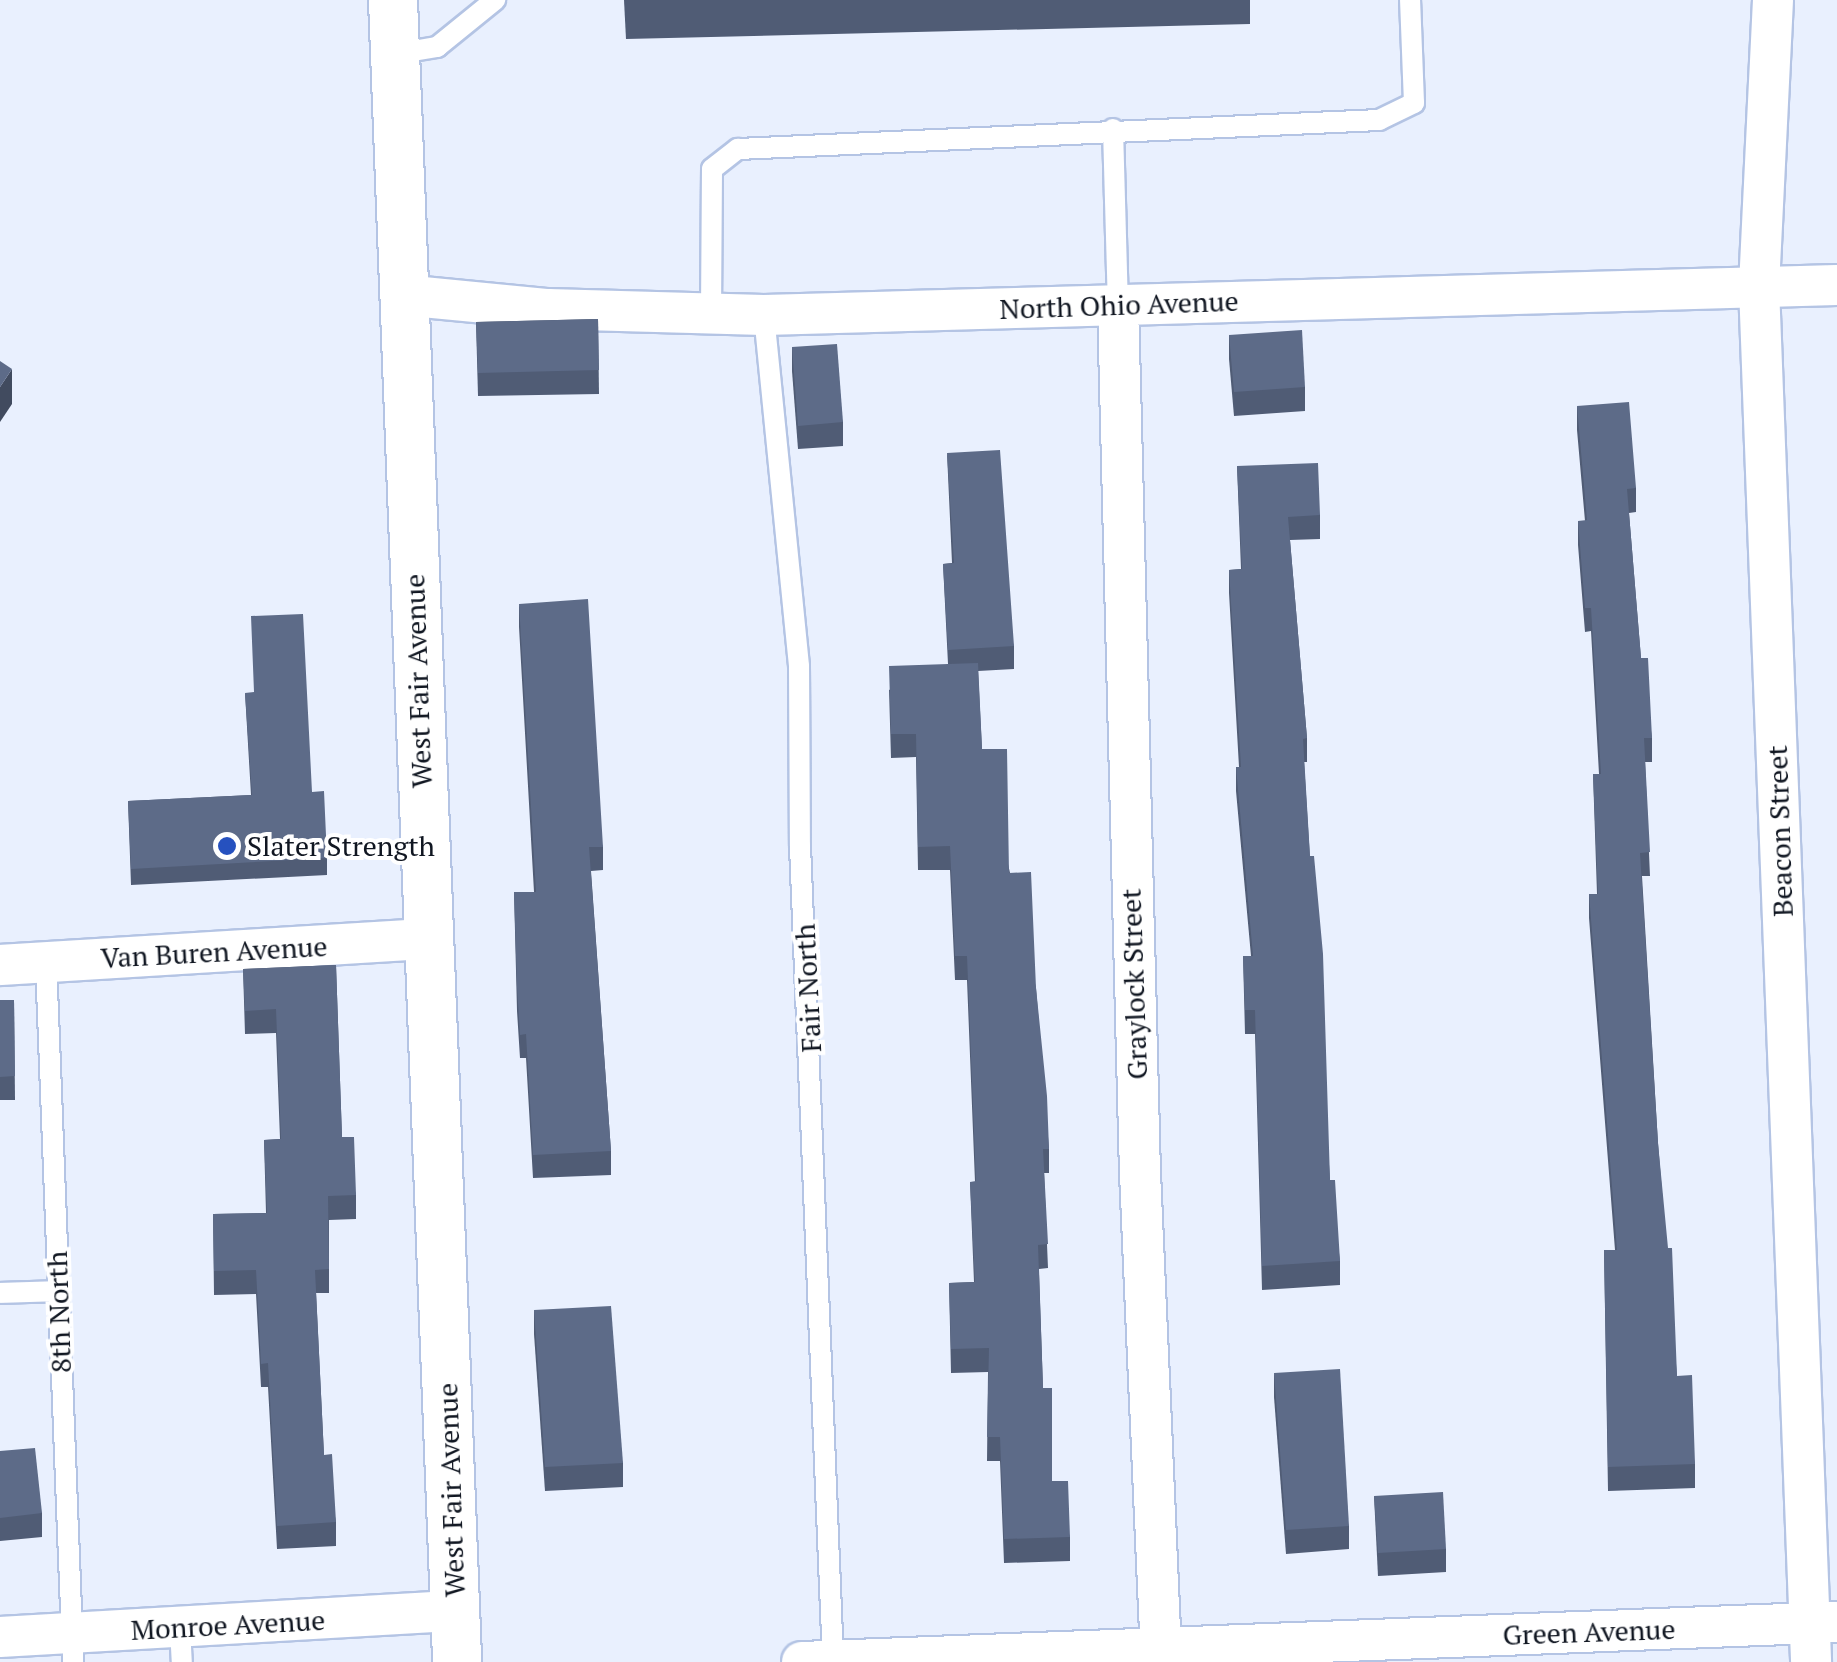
<!DOCTYPE html>
<html>
<head>
<meta charset="utf-8">
<style>
	body { margin:0 }
	#map { position:relative; width:1837px; height:1662px; overflow:hidden; background:#e9f0fe; font-family:"PT Serif",serif }
	div>[style] { position:absolute }
	[style*='--x'] { left:calc(var(--x)*1px); top:calc(var(--y)*1px); width:calc(var(--w)*1px); rotate:calc(var(--a)*1deg) }
	.roads { filter:drop-shadow(2px 0 #b4c4e4) drop-shadow(-2px 0 #b4c4e4) drop-shadow(0 2px #b4c4e4) drop-shadow(0 -2px #b4c4e4) }
	.service>* { height:20px; margin:-10px; padding:0 10px; transform-origin:10px; border-radius:10px; background:#fff }
	.minor>* { height:40px; margin:-20px; padding:0 20px; transform-origin:20px; border-radius:20px; background:#fff }
	.tertiary>* { height:48px; margin:-24px; padding:0 24px; transform-origin:24px; border-radius:24px; background:#fff }
	.wall>* { inset:0; background:#505c75 }
	.shaded-wall>* { inset:0; background:#414b5f }
	.building>* { inset:0; background:#5d6b88 }
	.dots>* { width:28px; height:28px; translate:-50% -50%; box-sizing:border-box; border:5px solid #fff; border-radius:50% }
	span { translate:-50% -50%; white-space:nowrap; text-align:center; line-height:1.15; -webkit-text-stroke:8px #fff; paint-order:stroke }
	.street-label { font-size:28px; color:#101621 }
	.poi-label { font-size:28px; color:#101621 }
	.left { translate:0 -50%; text-align:left }
</style>
</head>
<body>
<div id="map">
	<div class="roads">
		<div class="service">
			<i style="--x:395;--y:54;--w:43;--a:-9.5"></i>
			<i style="--x:437;--y:47;--w:75;--a:-39"></i>
			<i style="--x:1113;--y:129;--w:176;--a:88.4"></i>
			<i style="--x:711;--y:312;--w:143;--a:-89.6"></i>
			<i style="--x:712;--y:169;--w:33;--a:-38"></i>
			<i style="--x:738;--y:149;--w:642;--a:-2.59"></i>
			<i style="--x:1379;--y:120;--w:39;--a:-26"></i>
			<i style="--x:1414;--y:103;--w:103;--a:-92.2"></i>
			<i style="--x:764;--y:315;--w:353;--a:84.3"></i>
			<i style="--x:799;--y:666;--w:180;--a:89.7"></i>
			<i style="--x:800;--y:846;--w:817;--a:87.68"></i>
			<i style="--x:46;--y:962;--w:701;--a:87.79"></i>
			<i style="--x:0;--y:1293;--w:59;--a:-1.9"></i>
			<i style="--x:180;--y:1628;--w:34;--a:87"></i>
		</div>
		<div class="minor">
			<i style="--x:1773;--y:0;--w:287;--a:92.8"></i>
			<i style="--x:1759;--y:287;--w:1376;--a:87.83"></i>
			<i style="--x:402;--y:295;--w:147;--a:5.5"></i>
			<i style="--x:548;--y:309;--w:216;--a:1.6"></i>
			<i style="--x:764;--y:315;--w:1073;--a:-1.6"></i>
			<i style="--x:1118;--y:305;--w:868;--a:88.55"></i>
			<i style="--x:1140;--y:1173;--w:489;--a:87.5"></i>
			<i style="--x:0;--y:965;--w:430;--a:-3.5"></i>
			<i style="--x:0;--y:1637;--w:456;--a:-3.3"></i>
			<i style="--x:802;--y:1662;--w:1036;--a:-2.21"></i>
		</div>
		<div class="tertiary">
			<i style="--x:393;--y:0;--w:1663;--a:87.79"></i>
		</div>
	</div>
	<div class="wall">
		<i style="clip-path:polygon(624px 0,1250px 0,1250px 24px,626px 39px)"></i>
		<i style="clip-path:polygon(598px 319px,599px 394px,478px 396px,476px 322px)"></i>
		<i style="clip-path:polygon(1229px 335px,1305px 387px,1305px 411px,1234px 416px,1229px 359px)"></i>
		<i style="clip-path:polygon(792px 347px,843px 422px,843px 446px,798px 449px,792px 371px)"></i>
		<i style="clip-path:polygon(1577px 406px,1636px 488px,1636px 512px,1629px 513px,1641px 658px,1652px 738px,1652px 762px,1645px 762px,1650px 876px,1642px 876px,1658px 1143px,1677px 1376px,1695px 1464px,1695px 1488px,1608px 1491px,1604px 1250px,1615px 1250px,1589px 918px,1589px 894px,1597px 894px,1593px 774px,1599px 774px,1591px 631px,1585px 632px,1578px 545px,1578px 521px,1585px 521px,1577px 430px)"></i>
		<i style="clip-path:polygon(947px 453px,1014px 646px,1014px 669px,978px 671px,982px 749px,1036px 988px,1049px 1149px,1049px 1173px,1044px 1173px,1048px 1268px,1039px 1269px,1043px 1388px,1052px 1481px,1070px 1537px,1070px 1561px,1004px 1563px,1000px 1461px,987px 1461px,988px 1372px,951px 1373px,949px 1283px,974px 1282px,970px 1182px,975px 1182px,967px 980px,955px 980px,950px 870px,918px 870px,916px 757px,891px 758px,889px 690px,948px 664px,943px 564px,952px 563px)"></i>
		<i style="clip-path:polygon(1237px 466px,1320px 515px,1320px 539px,1290px 540px,1307px 738px,1307px 762px,1304px 762px,1330px 1180px,1340px 1261px,1340px 1285px,1262px 1290px,1255px 1034px,1245px 1034px,1243px 956px,1251px 956px,1236px 791px,1236px 767px,1239px 767px,1229px 593px,1229px 570px,1241px 569px)"></i>
		<i style="clip-path:polygon(519px 604px,603px 847px,603px 870px,591px 871px,611px 1151px,611px 1175px,533px 1178px,526px 1058px,520px 1058px,517px 1011px,514px 892px,534px 892px,519px 627px)"></i>
		<i style="clip-path:polygon(245px 693px,312px 792px,327px 858px,327px 875px,131px 885px,128px 801px,251px 795px)"></i>
		<i style="clip-path:polygon(336px 965px,342px 1137px,356px 1195px,356px 1219px,329px 1220px,329px 1293px,316px 1293px,324px 1455px,336px 1522px,336px 1546px,277px 1549px,268px 1387px,261px 1387px,256px 1294px,214px 1295px,213px 1214px,266px 1213px,264px 1140px,280px 1139px,276px 1033px,245px 1034px,243px 969px)"></i>
		<i style="clip-path:polygon(0 1000px,14px 1000px,15px 1100px,0 1100px)"></i>
		<i style="clip-path:polygon(534px 1310px,623px 1463px,623px 1487px,545px 1491px,534px 1334px)"></i>
		<i style="clip-path:polygon(1274px 1373px,1349px 1526px,1349px 1549px,1286px 1554px,1274px 1397px)"></i>
		<i style="clip-path:polygon(0 1451px,42px 1513px,42px 1537px,0 1541px)"></i>
		<i style="clip-path:polygon(1374px 1496px,1446px 1549px,1446px 1572px,1378px 1576px)"></i>
	</div>
	<div class="shaded-wall">
		<i style="clip-path:polygon(12px 369px,12px 404px,0 422px,0 387px)"></i>
	</div>
	<div class="building">
		<i style="clip-path:polygon(598px 319px,599px 370px,478px 373px,476px 322px)"></i>
		<i style="clip-path:polygon(1302px 330px,1305px 387px,1234px 392px,1229px 335px)"></i>
		<i style="clip-path:polygon(837px 344px,843px 422px,798px 426px,792px 347px)"></i>
		<i style="clip-path:polygon(0 361px,12px 369px,0 387px)"></i>
		<i style="clip-path:polygon(1629px 402px,1636px 488px,1627px 489px,1641px 658px,1648px 658px,1652px 738px,1644px 738px,1650px 852px,1640px 853px,1658px 1143px,1668px 1248px,1672px 1248px,1677px 1376px,1692px 1375px,1695px 1464px,1608px 1467px,1604px 1250px,1617px 1250px,1589px 894px,1598px 894px,1593px 774px,1601px 774px,1591px 608px,1585px 608px,1578px 521px,1587px 520px,1577px 406px)"></i>
		<i style="clip-path:polygon(1000px 450px,1014px 646px,948px 650px,943px 564px,954px 563px,947px 453px)"></i>
		<i style="clip-path:polygon(1318px 463px,1320px 515px,1288px 517px,1307px 738px,1303px 739px,1310px 856px,1314px 856px,1323px 954px,1330px 1180px,1335px 1180px,1340px 1261px,1262px 1266px,1255px 1010px,1245px 1010px,1243px 956px,1253px 956px,1236px 767px,1241px 767px,1229px 570px,1242px 569px,1237px 466px)"></i>
		<i style="clip-path:polygon(588px 599px,603px 847px,589px 847px,611px 1151px,533px 1155px,526px 1034px,520px 1035px,517px 987px,514px 892px,536px 892px,519px 604px)"></i>
		<i style="clip-path:polygon(303px 614px,312px 792px,324px 791px,327px 858px,131px 869px,128px 801px,252px 795px,245px 693px,254px 692px,251px 616px)"></i>
		<i style="clip-path:polygon(978px 663px,982px 749px,1007px 749px,1009px 873px,1031px 872px,1036px 988px,1047px 1096px,1049px 1149px,1043px 1149px,1048px 1244px,1038px 1245px,1043px 1388px,1052px 1388px,1052px 1481px,1068px 1481px,1070px 1537px,1004px 1539px,1000px 1437px,987px 1437px,989px 1348px,951px 1349px,949px 1283px,975px 1282px,970px 1182px,976px 1181px,967px 956px,955px 956px,950px 846px,918px 847px,916px 734px,891px 734px,889px 666px)"></i>
		<i style="clip-path:polygon(336px 965px,342px 1137px,354px 1137px,356px 1195px,328px 1196px,329px 1269px,315px 1270px,324px 1455px,332px 1454px,336px 1522px,277px 1526px,268px 1363px,261px 1364px,256px 1270px,214px 1271px,213px 1214px,267px 1213px,264px 1140px,281px 1139px,276px 1009px,245px 1011px,243px 969px)"></i>
		<i style="clip-path:polygon(0 1000px,14px 1000px,15px 1076px,0 1077px)"></i>
		<i style="clip-path:polygon(611px 1306px,623px 1463px,545px 1467px,534px 1310px)"></i>
		<i style="clip-path:polygon(1340px 1369px,1349px 1526px,1286px 1530px,1274px 1373px)"></i>
		<i style="clip-path:polygon(35px 1448px,42px 1513px,0 1518px,0 1451px)"></i>
		<i style="clip-path:polygon(1443px 1492px,1446px 1549px,1378px 1553px,1374px 1496px)"></i>
	</div>
	<div class="dots">
		<i style="left:227px;top:846px;background:#2651bf"></i>
	</div>
	<div class="street-label">
		<span style="left:1119px;top:305px;rotate:-2deg">North Ohio Avenue</span>
		<span style="left:418px;top:681px;rotate:-92deg">West Fair Avenue</span>
		<span style="left:1780px;top:831px;rotate:-92deg">Beacon Street</span>
		<span style="left:214px;top:952px;rotate:-3deg">Van Buren Avenue</span>
		<span style="left:1134px;top:984px;rotate:-92deg">Graylock Street</span>
		<span style="left:808px;top:988px;rotate:-93deg">Fair North</span>
		<span style="left:59px;top:1312px;rotate:-92deg">8th North</span>
		<span style="left:451px;top:1490px;rotate:-92deg">West Fair Avenue</span>
		<span style="left:228px;top:1625px;rotate:-3deg">Monroe Avenue</span>
		<span style="left:1589px;top:1632px;rotate:-2deg">Green Avenue</span>
	</div>
	<div class="poi-label">
		<span class="left" style="left:247px;top:846px">Slater Strength</span>
	</div>
</div>
</body>
</html>
